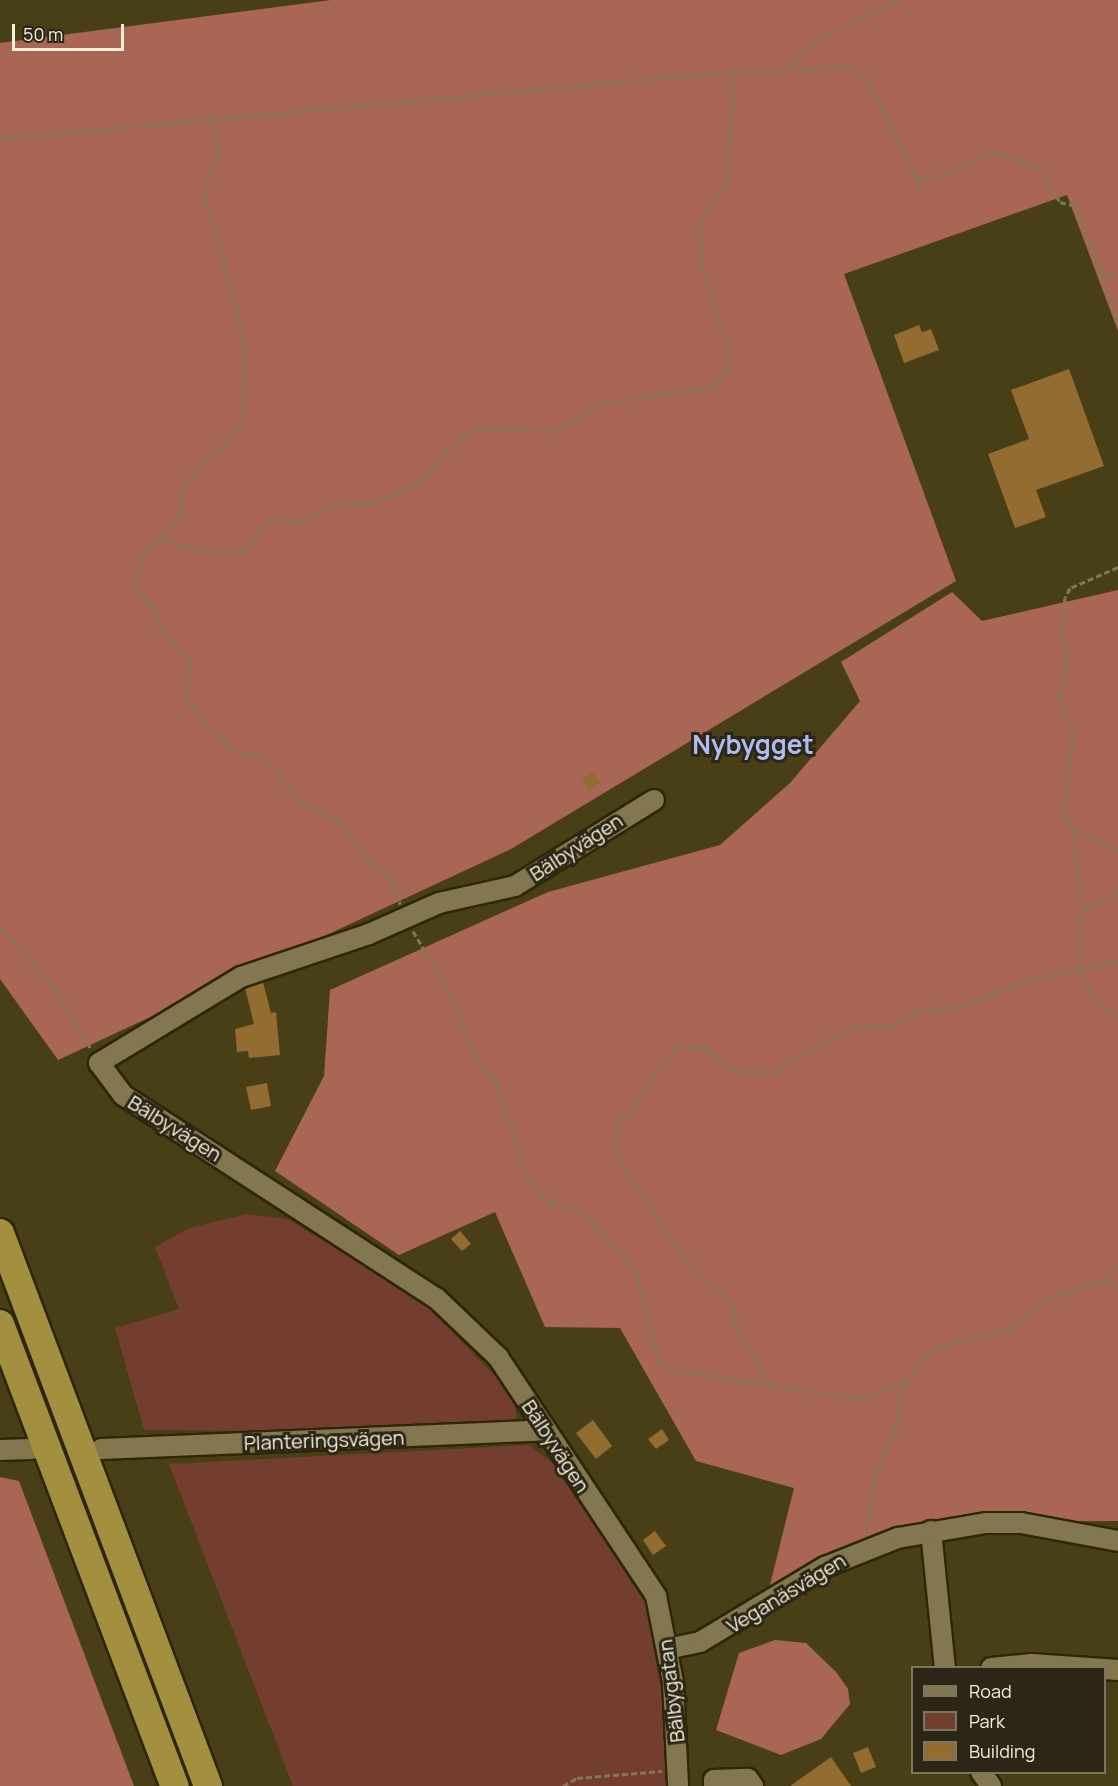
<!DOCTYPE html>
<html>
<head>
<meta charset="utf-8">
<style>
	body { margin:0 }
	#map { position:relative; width:1118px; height:1786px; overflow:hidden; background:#493f16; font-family:Manrope,sans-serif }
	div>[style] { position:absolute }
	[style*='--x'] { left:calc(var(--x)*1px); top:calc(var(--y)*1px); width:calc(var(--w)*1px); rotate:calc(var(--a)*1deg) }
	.green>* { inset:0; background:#733d2f }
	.forest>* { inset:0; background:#a96655 }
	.building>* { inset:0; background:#926c31 }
	.path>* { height:3px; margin-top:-1.5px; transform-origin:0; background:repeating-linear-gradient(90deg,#817855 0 6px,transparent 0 9px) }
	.roads { filter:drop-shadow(2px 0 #2d2607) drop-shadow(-2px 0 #2d2607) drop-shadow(0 2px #2d2607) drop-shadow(0 -2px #2d2607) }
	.minor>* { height:20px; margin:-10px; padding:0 10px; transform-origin:10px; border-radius:10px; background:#82774e }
	.highway>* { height:28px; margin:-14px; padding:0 14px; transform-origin:14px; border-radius:14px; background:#a28f40 }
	span { translate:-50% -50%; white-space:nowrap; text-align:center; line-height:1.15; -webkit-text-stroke:6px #2b2615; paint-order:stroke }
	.street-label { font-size:20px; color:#f4efd8 }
	.district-label { font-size:26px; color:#b0bbf3; font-weight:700 }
	.legend { position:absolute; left:911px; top:1666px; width:195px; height:108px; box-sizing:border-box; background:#2b2615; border:2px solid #7b7663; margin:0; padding:8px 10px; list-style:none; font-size:18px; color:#f4efd8 }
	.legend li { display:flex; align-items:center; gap:12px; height:30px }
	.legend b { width:30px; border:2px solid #7b7663 }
	.scale { position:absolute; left:12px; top:24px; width:112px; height:27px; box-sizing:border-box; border:3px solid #f4efd8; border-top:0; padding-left:8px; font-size:18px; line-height:21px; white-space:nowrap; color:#f4efd8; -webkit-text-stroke:4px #2b2615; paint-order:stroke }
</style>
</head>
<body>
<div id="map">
	<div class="green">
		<i style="clip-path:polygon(246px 1214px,288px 1219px,424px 1302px,514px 1396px,517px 1422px,286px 1431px,144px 1430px,115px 1328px,179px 1309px,155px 1247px,189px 1228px)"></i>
		<i style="clip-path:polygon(529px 1445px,560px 1469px,646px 1601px,677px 1786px,293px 1786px,169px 1464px)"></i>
	</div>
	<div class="forest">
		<i style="clip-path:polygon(331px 0,1118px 0,1118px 331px,1067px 195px,844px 274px,956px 581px,511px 849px,58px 1060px,0 979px,0 43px)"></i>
		<i style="clip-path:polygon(1118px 590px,1118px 1521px,932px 1522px,870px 1538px,767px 1597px,794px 1488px,696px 1461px,620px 1328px,545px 1327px,495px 1212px,399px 1255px,275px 1171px,324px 1076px,330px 990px,548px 892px,720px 845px,790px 783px,860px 701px,841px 662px,952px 592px,982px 621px)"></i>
		<i style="clip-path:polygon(0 1477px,19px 1481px,134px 1786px,0 1786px)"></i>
		<i style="clip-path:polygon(775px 1640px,806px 1643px,836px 1672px,848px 1689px,850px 1704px,821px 1739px,781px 1755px,716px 1730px,739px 1653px)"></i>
	</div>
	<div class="building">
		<i style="clip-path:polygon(919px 325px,922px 332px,931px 329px,939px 350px,904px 363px,894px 335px)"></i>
		<i style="clip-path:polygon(1069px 369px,1104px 466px,1036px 490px,1046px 517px,1015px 528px,988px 454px,1029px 439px,1011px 390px)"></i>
		<i style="clip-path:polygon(594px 772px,601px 783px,588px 790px,582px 779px)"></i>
		<i style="clip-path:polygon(263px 982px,271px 1013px,276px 1012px,280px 1055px,249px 1058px,248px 1051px,237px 1052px,235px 1029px,254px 1024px,245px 988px)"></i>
		<i style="clip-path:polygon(267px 1083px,271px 1106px,251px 1110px,246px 1087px)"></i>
		<i style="clip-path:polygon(460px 1231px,471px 1244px,462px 1251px,451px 1239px)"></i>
		<i style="clip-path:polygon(593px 1420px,612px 1446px,596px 1459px,576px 1433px)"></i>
		<i style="clip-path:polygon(662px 1429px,669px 1440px,656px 1449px,648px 1439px)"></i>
		<i style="clip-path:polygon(655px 1531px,666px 1546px,653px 1555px,643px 1540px)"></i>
		<i style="clip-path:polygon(868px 1747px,876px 1767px,861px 1773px,853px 1753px)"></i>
		<i style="clip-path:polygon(831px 1757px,851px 1786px,790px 1786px)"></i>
	</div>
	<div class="path">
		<i style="--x:789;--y:66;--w:44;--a:-41.3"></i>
		<i style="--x:822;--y:37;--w:85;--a:-25.7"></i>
		<i style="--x:212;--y:116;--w:40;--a:80"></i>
		<i style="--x:219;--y:155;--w:39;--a:114"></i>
		<i style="--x:203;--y:191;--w:123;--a:73.9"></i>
		<i style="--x:237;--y:309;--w:43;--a:79.2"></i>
		<i style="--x:245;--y:351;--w:61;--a:90.9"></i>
		<i style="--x:244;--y:412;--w:16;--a:104"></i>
		<i style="--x:240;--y:428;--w:81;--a:135"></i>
		<i style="--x:183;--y:485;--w:31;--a:96"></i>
		<i style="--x:180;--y:516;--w:53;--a:132.7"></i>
		<i style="--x:144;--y:555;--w:30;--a:110"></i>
		<i style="--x:134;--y:583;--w:31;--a:50"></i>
		<i style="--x:154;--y:607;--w:24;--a:73"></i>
		<i style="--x:161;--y:630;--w:43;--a:45.9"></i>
		<i style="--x:191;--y:661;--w:36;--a:100"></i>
		<i style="--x:185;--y:696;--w:32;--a:54"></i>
		<i style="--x:204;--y:722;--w:45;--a:41.4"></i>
		<i style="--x:238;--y:752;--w:26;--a:9"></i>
		<i style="--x:264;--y:756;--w:61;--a:51.6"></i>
		<i style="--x:302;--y:804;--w:42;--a:25.3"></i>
		<i style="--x:340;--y:822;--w:51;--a:53.8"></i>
		<i style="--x:370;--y:863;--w:24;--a:33"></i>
		<i style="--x:390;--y:876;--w:30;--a:70"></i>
		<i style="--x:0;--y:139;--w:682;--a:-5.3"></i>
		<i style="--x:679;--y:76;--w:173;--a:-3.3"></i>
		<i style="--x:852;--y:66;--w:22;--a:43"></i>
		<i style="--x:868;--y:81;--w:108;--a:63.7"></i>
		<i style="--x:916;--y:178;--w:18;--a:0"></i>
		<i style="--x:934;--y:178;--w:65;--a:-23.4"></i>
		<i style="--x:994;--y:152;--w:44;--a:18.4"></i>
		<i style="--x:1036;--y:166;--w:43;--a:56.3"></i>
		<i style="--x:1060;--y:202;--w:16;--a:14"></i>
		<i style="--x:1076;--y:206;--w:69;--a:68.7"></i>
		<i style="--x:1101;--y:270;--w:19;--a:25"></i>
		<i style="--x:916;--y:178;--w:18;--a:71"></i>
		<i style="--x:1101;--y:271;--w:53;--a:71.2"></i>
		<i style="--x:158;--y:538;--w:46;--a:16.5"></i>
		<i style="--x:202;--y:551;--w:41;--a:1.4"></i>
		<i style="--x:243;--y:552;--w:41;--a:-50.9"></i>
		<i style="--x:269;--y:520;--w:31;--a:4"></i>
		<i style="--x:300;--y:522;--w:39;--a:-27"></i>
		<i style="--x:335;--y:504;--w:33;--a:0"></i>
		<i style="--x:368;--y:504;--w:50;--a:-21"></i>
		<i style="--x:415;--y:486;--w:67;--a:-46.8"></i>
		<i style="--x:461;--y:437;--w:18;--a:-27"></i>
		<i style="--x:477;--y:429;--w:80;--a:1.4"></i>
		<i style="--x:557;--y:431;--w:53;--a:-31.9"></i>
		<i style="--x:602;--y:403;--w:111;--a:-8.3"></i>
		<i style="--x:712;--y:387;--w:25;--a:-48"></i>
		<i style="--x:729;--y:368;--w:17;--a:-90"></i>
		<i style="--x:729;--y:351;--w:92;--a:-107.7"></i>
		<i style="--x:701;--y:263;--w:44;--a:-90"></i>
		<i style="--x:701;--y:219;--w:45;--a:-54.9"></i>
		<i style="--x:727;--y:182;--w:111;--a:-86.4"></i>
		<i style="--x:1118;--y:567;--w:52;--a:156.4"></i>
		<i style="--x:1070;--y:588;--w:11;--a:117"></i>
		<i style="--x:1065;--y:598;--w:34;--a:97"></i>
		<i style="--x:1061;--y:632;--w:24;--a:73"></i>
		<i style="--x:1068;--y:655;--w:41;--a:101.3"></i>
		<i style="--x:1060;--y:695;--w:42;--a:72"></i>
		<i style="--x:1073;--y:735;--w:82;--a:97"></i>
		<i style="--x:1063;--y:816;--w:16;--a:52"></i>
		<i style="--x:1073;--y:829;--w:50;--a:25"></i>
		<i style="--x:1073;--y:829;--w:82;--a:83"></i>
		<i style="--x:0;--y:927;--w:73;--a:47.8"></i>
		<i style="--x:49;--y:981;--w:80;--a:58.3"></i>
		<i style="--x:413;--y:931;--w:77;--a:59.4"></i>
		<i style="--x:452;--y:997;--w:75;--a:68.2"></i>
		<i style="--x:480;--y:1067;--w:23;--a:43"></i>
		<i style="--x:497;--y:1083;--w:103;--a:72.4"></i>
		<i style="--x:528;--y:1181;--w:32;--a:44"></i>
		<i style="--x:551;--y:1203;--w:30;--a:12"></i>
		<i style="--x:580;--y:1209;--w:84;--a:47.9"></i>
		<i style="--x:636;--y:1271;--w:95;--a:76"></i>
		<i style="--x:659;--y:1363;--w:21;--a:23"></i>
		<i style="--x:678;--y:1371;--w:189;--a:8.5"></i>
		<i style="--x:865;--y:1399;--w:43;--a:-23"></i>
		<i style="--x:905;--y:1382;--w:45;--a:-48.6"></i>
		<i style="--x:935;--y:1348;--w:79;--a:-14.7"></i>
		<i style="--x:1011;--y:1328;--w:46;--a:-38.9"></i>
		<i style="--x:1047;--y:1299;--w:62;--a:-18.7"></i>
		<i style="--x:1106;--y:1279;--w:20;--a:-53"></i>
		<i style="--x:1118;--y:960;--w:39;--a:167"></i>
		<i style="--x:1080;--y:969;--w:27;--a:66"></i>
		<i style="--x:1091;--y:994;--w:37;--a:43"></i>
		<i style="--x:1106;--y:1279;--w:16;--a:43"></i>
		<i style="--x:772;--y:1385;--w:70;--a:-122.1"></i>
		<i style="--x:735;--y:1326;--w:18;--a:-90"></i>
		<i style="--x:735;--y:1308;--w:76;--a:-135.5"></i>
		<i style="--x:681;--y:1255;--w:106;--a:-122.6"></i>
		<i style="--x:624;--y:1166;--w:21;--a:-119"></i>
		<i style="--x:614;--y:1148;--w:33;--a:-79"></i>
		<i style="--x:620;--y:1116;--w:11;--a:-10"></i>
		<i style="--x:631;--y:1114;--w:46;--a:-60.1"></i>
		<i style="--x:654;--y:1074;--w:38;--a:-48"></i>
		<i style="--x:679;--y:1046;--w:24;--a:2"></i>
		<i style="--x:703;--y:1047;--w:40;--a:37"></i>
		<i style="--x:735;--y:1071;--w:41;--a:2.8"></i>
		<i style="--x:776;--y:1073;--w:17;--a:-45"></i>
		<i style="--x:788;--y:1061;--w:75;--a:-26.9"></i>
		<i style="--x:855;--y:1027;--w:42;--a:-4.1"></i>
		<i style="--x:897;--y:1024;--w:27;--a:-34"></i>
		<i style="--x:919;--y:1009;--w:37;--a:-2"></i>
		<i style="--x:956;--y:1008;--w:75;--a:-21.1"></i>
		<i style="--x:1026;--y:981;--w:55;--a:-12.5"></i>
		<i style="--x:1080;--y:969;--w:50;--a:-91.1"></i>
		<i style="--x:1079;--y:919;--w:10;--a:-66"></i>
		<i style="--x:1083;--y:910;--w:39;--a:-27"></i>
		<i style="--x:866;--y:1532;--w:61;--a:-80.5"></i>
		<i style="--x:876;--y:1472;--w:46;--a:-65.7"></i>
		<i style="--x:895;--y:1430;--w:48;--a:-79.2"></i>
		<i style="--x:563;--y:1786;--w:16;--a:-30"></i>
		<i style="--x:577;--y:1778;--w:85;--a:-4.7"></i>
	</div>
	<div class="roads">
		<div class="minor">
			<i style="--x:654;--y:800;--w:163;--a:148.3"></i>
			<i style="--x:515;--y:886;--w:78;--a:167.4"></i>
			<i style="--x:439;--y:903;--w:77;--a:156.1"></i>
			<i style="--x:369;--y:934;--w:135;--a:161.4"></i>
			<i style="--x:241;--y:977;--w:166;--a:148.8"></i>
			<i style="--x:99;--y:1063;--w:40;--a:53"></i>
			<i style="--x:123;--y:1095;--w:373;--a:33"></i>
			<i style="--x:436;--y:1298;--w:86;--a:43.6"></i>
			<i style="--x:498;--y:1357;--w:287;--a:56.5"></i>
			<i style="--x:656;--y:1596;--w:88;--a:78.8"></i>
			<i style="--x:673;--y:1682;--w:104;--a:87.2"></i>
			<i style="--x:101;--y:1449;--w:446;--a:-2.4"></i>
			<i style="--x:0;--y:1450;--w:32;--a:-2"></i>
			<i style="--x:931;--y:1531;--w:138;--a:84.2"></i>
			<i style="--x:667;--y:1649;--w:34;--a:-12"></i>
			<i style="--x:700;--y:1642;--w:146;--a:-31"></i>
			<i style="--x:825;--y:1567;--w:79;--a:-21.7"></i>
			<i style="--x:898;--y:1538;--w:89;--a:-9.7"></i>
			<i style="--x:986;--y:1523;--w:35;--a:0"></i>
			<i style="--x:1021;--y:1523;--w:99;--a:10.5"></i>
			<i style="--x:991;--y:1668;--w:41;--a:-5.6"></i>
			<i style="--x:1032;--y:1664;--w:86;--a:4"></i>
			<i style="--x:981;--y:1772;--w:17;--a:54"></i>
			<i style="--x:714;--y:1786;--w:6;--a:-90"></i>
			<i style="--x:714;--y:1780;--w:34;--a:-2"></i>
			<i style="--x:748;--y:1779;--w:9;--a:54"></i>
		</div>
		<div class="highway">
			<i style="--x:0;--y:1233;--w:591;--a:69.39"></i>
			<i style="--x:0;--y:1324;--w:494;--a:69.3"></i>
		</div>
	</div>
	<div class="street-label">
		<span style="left:576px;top:847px;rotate:-33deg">Bälbyvägen</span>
		<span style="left:175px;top:1128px;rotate:32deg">Bälbyvägen</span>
		<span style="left:324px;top:1440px;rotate:-2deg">Planteringsvägen</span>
		<span style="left:556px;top:1446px;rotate:57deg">Bälbyvägen</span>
		<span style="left:786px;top:1593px;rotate:-31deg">Veganäsvägen</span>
		<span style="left:671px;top:1691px;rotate:-97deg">Bälbygatan</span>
	</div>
	<div class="district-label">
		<span style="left:753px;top:745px">Nybygget</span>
	</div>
	<ul class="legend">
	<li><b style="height:8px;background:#82774e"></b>Road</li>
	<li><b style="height:16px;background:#733d2f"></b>Park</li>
	<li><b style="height:16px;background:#926c31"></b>Building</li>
	</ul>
	<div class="scale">50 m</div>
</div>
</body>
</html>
